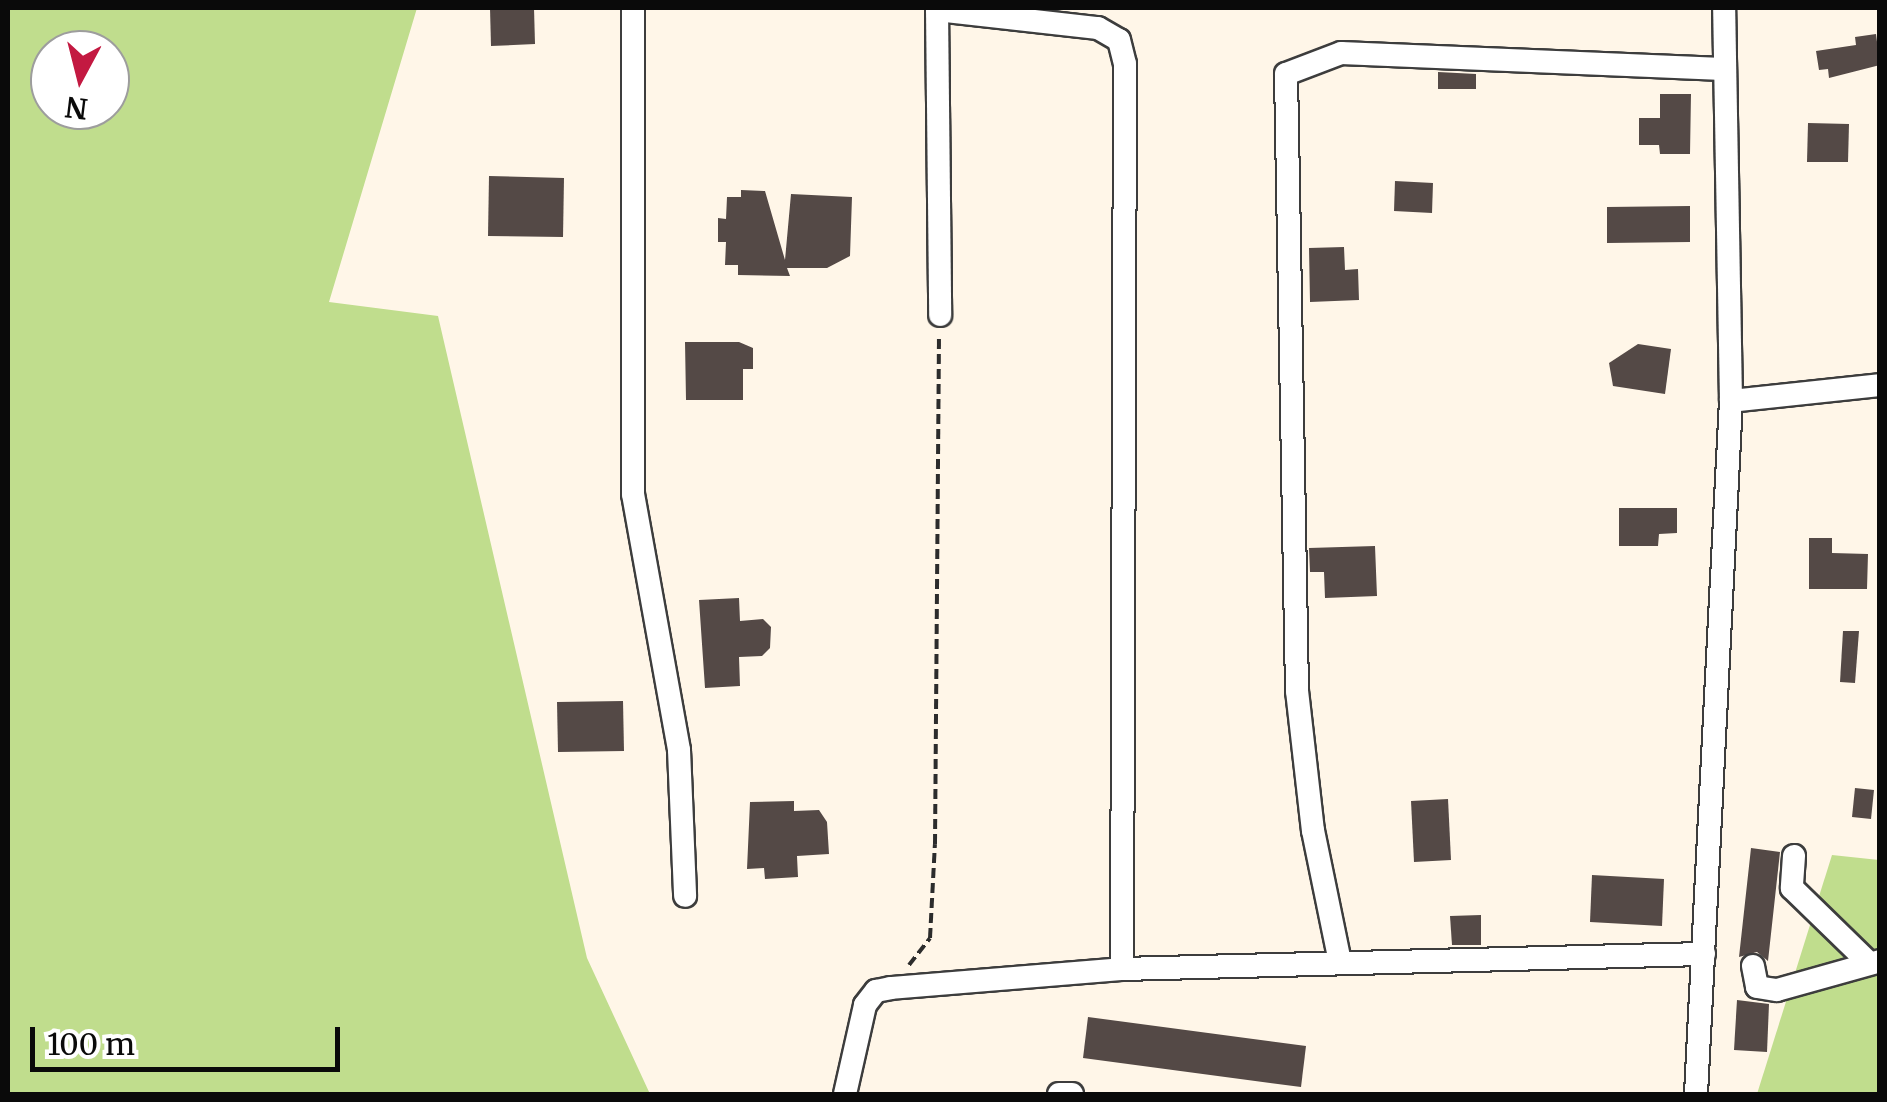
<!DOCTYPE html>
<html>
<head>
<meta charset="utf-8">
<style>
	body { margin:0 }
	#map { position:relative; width:1887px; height:1102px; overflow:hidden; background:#fff6e8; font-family:Merriweather,serif }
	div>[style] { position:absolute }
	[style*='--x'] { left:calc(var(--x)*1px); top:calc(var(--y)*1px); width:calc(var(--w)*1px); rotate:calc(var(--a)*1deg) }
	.forest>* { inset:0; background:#c0dd8d }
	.building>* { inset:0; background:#544946 }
	.path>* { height:4px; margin-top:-2px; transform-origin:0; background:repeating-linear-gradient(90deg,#2c2c2c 0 10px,transparent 0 15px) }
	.roads { filter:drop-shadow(2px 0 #3d3d3d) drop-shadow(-2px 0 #3d3d3d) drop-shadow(0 2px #3d3d3d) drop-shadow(0 -2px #3d3d3d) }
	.minor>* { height:22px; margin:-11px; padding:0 11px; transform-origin:11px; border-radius:11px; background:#fff }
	span { translate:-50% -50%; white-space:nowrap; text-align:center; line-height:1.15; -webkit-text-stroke:10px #fff; paint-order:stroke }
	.frame { position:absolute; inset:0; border:10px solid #0a0a0a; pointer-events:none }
	.north { position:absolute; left:30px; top:30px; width:100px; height:100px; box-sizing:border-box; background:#fff; border:2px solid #9d9d9d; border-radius:50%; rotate:187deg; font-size:28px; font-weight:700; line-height:40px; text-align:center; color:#0a0a0a }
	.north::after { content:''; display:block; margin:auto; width:35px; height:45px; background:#c31941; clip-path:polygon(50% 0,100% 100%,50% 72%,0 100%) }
	.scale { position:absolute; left:30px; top:1027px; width:310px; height:45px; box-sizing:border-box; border:5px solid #0a0a0a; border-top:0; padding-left:12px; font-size:30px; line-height:35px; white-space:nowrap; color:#0a0a0a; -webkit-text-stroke:8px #fff; paint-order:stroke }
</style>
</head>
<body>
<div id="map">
	<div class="forest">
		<i style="clip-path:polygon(evenodd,8px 8px,417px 8px,329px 302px,438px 316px,587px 958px,650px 1094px,8px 1094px,8px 8px,50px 50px,110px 50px,110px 110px,50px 110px,50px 50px)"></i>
		<i style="clip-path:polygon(1832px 855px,1879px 860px,1879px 1094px,1757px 1094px)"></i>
	</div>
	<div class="building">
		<i style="clip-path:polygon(490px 8px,534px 8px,535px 44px,491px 46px)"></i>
		<i style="clip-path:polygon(1876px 34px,1880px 65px,1829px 78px,1828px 69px,1819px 70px,1816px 51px,1856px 45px,1855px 37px)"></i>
		<i style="clip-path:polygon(1438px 72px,1476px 74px,1476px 89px,1438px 89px)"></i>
		<i style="clip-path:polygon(1660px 94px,1691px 94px,1690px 154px,1660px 154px,1659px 145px,1639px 145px,1639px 118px,1660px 118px)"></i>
		<i style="clip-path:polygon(1808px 123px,1849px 124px,1848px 162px,1807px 162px)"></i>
		<i style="clip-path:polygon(489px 176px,564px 178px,563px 237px,488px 236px)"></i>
		<i style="clip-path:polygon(1395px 181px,1433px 183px,1432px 213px,1394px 211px)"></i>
		<i style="clip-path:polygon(741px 190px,765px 191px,785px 260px,791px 194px,852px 197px,850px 256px,827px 268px,787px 268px,790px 276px,738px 275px,738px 265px,725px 265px,726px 242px,718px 242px,718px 218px,726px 219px,727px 197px,741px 197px)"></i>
		<i style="clip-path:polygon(1690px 206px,1690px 242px,1607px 243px,1607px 207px)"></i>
		<i style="clip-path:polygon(1344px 247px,1345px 270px,1358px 269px,1359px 300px,1310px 302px,1309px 248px)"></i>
		<i style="clip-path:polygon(685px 342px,739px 342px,753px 348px,753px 369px,743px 369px,743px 400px,686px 400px)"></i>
		<i style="clip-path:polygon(1638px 344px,1671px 349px,1665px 394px,1613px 386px,1609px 363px)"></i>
		<i style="clip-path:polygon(1619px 508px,1677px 508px,1677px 533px,1659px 534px,1658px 546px,1619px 546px)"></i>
		<i style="clip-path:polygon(1809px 538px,1832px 538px,1832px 553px,1868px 554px,1867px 589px,1809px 589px)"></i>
		<i style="clip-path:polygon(1375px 546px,1377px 596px,1325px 598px,1324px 572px,1310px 572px,1309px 548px)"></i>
		<i style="clip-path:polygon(739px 598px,740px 621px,763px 619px,771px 627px,770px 648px,762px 656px,739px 657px,740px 686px,705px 688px,699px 600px)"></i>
		<i style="clip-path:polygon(1843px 631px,1859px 631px,1855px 683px,1840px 682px)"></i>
		<i style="clip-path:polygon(623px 701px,624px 751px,558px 752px,557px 702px)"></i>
		<i style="clip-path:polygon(1855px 788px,1874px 790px,1871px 819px,1852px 817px)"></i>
		<i style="clip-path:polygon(1448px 799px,1451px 860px,1414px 862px,1411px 801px)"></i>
		<i style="clip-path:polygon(794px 801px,794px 811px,819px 810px,827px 822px,829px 854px,797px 856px,798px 877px,765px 879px,764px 868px,747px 869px,750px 802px)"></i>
		<i style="clip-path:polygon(1751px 848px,1780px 852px,1768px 961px,1757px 952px,1739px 957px)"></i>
		<i style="clip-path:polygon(1592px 875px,1664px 879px,1662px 926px,1590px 922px)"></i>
		<i style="clip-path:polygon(1481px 915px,1481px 945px,1452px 945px,1450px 916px)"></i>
		<i style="clip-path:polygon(1737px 1000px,1769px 1004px,1767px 1052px,1734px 1050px)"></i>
		<i style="clip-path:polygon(1088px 1017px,1306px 1046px,1301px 1087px,1083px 1058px)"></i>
	</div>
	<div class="path">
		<i style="--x:909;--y:965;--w:34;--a:-52"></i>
		<i style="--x:930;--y:938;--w:94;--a:-87"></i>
		<i style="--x:935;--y:844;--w:507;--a:-89.55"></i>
	</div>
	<div class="roads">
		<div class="minor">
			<i style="--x:633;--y:8;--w:486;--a:90"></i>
			<i style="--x:633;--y:494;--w:260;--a:79.8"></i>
			<i style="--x:679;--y:750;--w:146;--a:87.6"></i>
			<i style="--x:937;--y:8;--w:307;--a:89.4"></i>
			<i style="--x:937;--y:10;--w:162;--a:6.4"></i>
			<i style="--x:1098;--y:28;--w:24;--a:30"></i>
			<i style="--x:1119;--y:40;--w:25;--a:76"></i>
			<i style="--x:1125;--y:64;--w:905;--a:90.19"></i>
			<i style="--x:1731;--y:401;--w:150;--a:-6.1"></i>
			<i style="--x:1794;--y:856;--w:32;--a:94"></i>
			<i style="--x:1792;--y:888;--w:106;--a:44.2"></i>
			<i style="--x:1340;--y:962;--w:134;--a:-101.6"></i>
			<i style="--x:1313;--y:831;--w:141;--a:-96.5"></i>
			<i style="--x:1297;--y:691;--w:617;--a:-91.02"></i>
			<i style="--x:1286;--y:74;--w:59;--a:-20.9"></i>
			<i style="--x:1341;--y:53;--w:382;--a:2.4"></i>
			<i style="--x:1753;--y:966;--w:21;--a:79"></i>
			<i style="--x:1757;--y:987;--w:20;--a:9"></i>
			<i style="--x:1777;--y:990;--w:107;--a:-15.7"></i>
			<i style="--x:845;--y:1094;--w:91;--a:-77.3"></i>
			<i style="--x:865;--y:1005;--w:18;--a:-52"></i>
			<i style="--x:876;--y:991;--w:15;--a:-11"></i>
			<i style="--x:891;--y:988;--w:232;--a:-4.7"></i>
			<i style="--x:1122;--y:969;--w:582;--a:-1.48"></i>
			<i style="--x:1059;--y:1094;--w:13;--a:0"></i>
			<i style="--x:1696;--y:1094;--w:694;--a:-87.11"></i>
			<i style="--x:1731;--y:401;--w:393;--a:-91"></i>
		</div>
	</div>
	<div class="frame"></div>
	<div class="north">N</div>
	<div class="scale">100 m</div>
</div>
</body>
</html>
